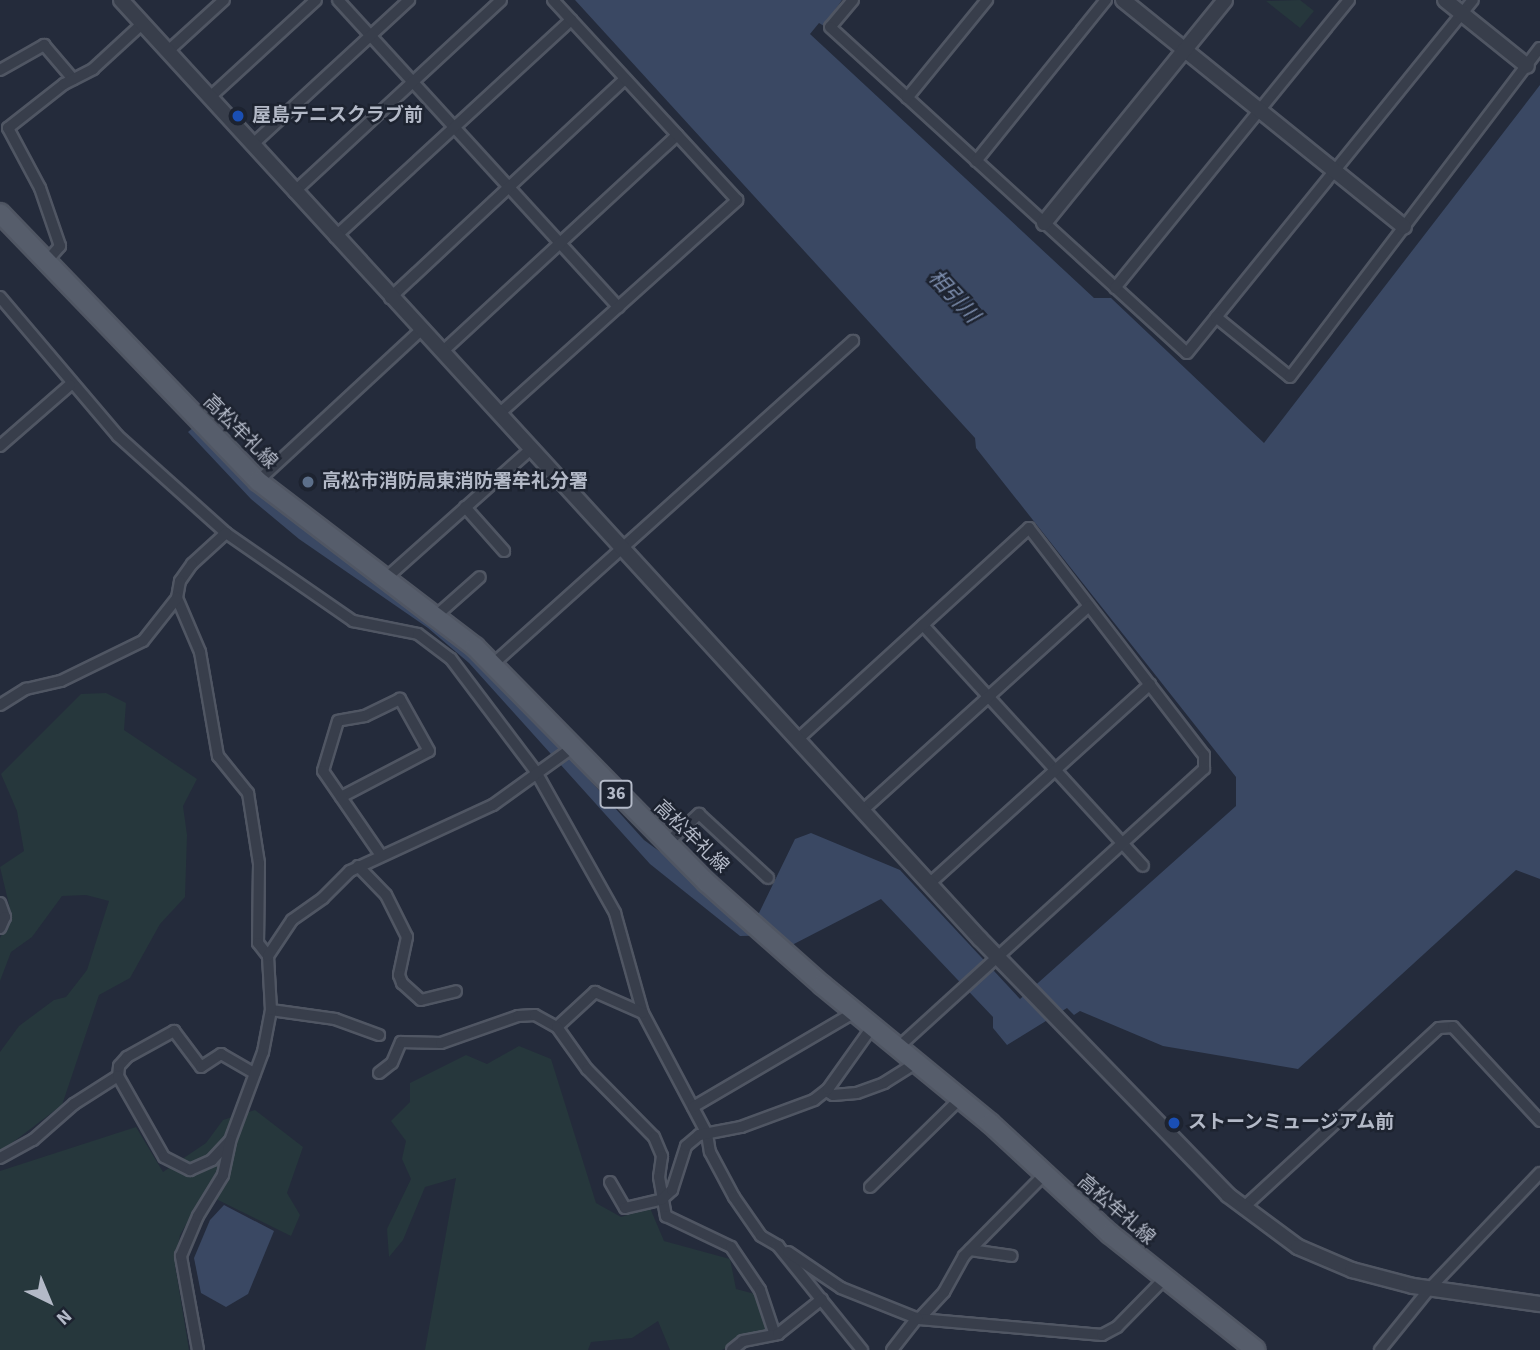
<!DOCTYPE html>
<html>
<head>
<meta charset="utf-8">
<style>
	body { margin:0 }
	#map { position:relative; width:1540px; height:1350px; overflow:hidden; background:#242b3b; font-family:"Source Sans 3","Noto Sans JP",sans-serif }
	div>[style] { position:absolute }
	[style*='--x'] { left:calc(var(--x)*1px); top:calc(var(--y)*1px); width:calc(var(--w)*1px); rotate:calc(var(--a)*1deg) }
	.green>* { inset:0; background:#26373c }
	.water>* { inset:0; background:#3a4863 }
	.roads { filter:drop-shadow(2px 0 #505663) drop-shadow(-2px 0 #505663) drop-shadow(0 2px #505663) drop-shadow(0 -2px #505663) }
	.minor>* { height:10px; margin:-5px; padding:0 5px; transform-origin:5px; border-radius:5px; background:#383e4b }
	.tertiary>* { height:14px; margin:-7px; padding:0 7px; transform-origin:7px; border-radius:7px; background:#383e4b }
	.primary>* { height:18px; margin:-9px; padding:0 9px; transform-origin:9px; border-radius:9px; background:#565d6b }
	.dots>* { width:19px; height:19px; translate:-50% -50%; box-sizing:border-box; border:4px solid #1d2330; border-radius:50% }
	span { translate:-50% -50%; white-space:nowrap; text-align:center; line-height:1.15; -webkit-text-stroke:5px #1d2330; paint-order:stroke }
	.shield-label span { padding:2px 5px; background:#1d2330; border:2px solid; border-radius:5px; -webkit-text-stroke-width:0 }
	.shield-label { font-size:18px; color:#b3b9c7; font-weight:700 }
	.poi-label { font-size:19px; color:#b3b9c7; font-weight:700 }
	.left { translate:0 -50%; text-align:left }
	.street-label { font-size:19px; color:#b3b9c7 }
	.water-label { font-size:21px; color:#7c8dad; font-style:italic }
	.north { position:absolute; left:14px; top:1266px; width:70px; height:70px; -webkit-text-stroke:5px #1d2330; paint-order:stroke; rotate:137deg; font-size:19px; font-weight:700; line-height:28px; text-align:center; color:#b3b9c7 }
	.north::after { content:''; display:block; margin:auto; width:24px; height:32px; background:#b3b9c7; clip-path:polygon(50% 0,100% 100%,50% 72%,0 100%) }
</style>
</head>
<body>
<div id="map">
	<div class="green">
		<i style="clip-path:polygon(1300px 0,1314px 11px,1300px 28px,1266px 1px)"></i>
		<i style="clip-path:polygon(106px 693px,126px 703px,124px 730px,197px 779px,183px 806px,187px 835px,185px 897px,160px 924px,130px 978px,99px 995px,62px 1105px,0 1152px,0 1052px,19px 1026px,54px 1000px,66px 997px,87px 970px,109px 901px,86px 895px,62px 896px,32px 937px,11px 952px,0 981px,0 938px,11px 913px,0 867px,24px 851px,17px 811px,1px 774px,81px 694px)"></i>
		<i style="clip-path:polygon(519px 1046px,551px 1059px,596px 1203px,621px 1217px,650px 1208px,664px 1241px,730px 1259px,736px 1289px,755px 1294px,766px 1330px,722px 1350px,670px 1350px,658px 1321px,632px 1338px,591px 1342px,588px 1350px,425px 1350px,456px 1178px,425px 1187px,403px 1240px,389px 1257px,387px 1229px,411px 1179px,402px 1159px,406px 1141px,391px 1121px,410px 1102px,410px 1083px,466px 1055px,487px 1064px)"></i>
		<i style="clip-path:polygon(255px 1110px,303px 1147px,287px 1193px,300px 1215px,291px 1236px,204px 1193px,180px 1235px,175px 1265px,189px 1350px,0 1350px,0 1171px,136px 1127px,163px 1172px,206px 1143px,223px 1120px)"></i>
	</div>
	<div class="water">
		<i style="clip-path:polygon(575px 0,842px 0,824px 26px,819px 23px,810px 34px,1094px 298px,1111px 298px,1264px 443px,1540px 85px,1540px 879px,1516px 870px,1298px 1069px,1163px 1046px,1080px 1011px,1074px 1015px,1067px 1008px,1007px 1045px,993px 1028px,993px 1017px,881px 899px,792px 945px,779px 935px,740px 936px,650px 864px,469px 663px,428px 628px,299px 539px,251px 499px,188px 432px,195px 426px,434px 621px,489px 669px,644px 840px,696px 878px,736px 916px,759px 913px,795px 839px,811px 833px,900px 870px,1020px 999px,1236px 806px,1236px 777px,976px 448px,975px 438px)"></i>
		<i style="clip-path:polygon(224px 1205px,274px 1231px,248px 1294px,226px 1307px,201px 1293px,194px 1258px,210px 1220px)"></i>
	</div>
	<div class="roads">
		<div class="minor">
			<i style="--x:338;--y:0;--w:416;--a:47.6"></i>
			<i style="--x:853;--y:0;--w:35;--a:130"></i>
			<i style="--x:830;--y:27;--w:483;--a:42.4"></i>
			<i style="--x:1187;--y:353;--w:454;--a:-51"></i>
			<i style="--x:167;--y:52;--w:77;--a:-42.4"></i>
			<i style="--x:0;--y:70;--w:51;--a:-29.6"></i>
			<i style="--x:44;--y:45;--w:45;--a:49.5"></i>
			<i style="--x:209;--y:98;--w:145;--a:-42.5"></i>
			<i style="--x:907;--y:98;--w:127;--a:-50.8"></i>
			<i style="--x:252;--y:145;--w:214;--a:-42.7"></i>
			<i style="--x:976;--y:161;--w:207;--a:-51.1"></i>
			<i style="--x:294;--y:192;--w:282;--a:-42.8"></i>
			<i style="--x:335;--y:237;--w:321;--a:-42.6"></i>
			<i style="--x:47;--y:261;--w:20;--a:-49"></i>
			<i style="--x:60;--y:246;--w:61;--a:-109"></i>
			<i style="--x:40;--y:188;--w:68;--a:-118.1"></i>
			<i style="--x:8;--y:128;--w:71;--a:-38.2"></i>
			<i style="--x:64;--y:84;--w:33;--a:-27"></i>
			<i style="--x:93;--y:69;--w:67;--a:-42.6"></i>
			<i style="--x:1115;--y:288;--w:371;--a:-50.9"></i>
			<i style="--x:0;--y:297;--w:182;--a:49.7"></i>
			<i style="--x:118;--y:436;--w:145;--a:41.9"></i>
			<i style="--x:226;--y:533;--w:155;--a:34.7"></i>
			<i style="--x:353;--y:621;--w:66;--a:11.3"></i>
			<i style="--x:418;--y:634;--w:41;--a:37.1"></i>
			<i style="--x:451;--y:659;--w:141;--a:53"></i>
			<i style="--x:536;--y:772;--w:162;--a:60.7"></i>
			<i style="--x:615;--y:913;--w:104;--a:74.4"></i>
			<i style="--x:643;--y:1013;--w:137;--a:62.1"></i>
			<i style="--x:707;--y:1134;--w:18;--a:81"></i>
			<i style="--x:710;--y:1152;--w:51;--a:61.9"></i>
			<i style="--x:734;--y:1197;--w:47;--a:55.3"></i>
			<i style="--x:761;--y:1236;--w:20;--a:30"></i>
			<i style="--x:778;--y:1246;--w:134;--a:51.1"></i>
			<i style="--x:390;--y:298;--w:321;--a:-43"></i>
			<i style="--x:1216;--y:317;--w:95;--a:39"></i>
			<i style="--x:1290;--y:377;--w:413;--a:-52.8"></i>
			<i style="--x:442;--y:352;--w:320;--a:-42.7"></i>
			<i style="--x:500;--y:413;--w:319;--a:-41.9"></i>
			<i style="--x:737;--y:200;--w:272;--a:-132.6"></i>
			<i style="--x:0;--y:446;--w:93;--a:-41.1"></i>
			<i style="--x:258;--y:481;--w:222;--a:-42.8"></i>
			<i style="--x:465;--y:507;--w:59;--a:48.4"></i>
			<i style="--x:226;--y:533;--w:46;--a:137.6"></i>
			<i style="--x:192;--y:564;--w:21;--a:125"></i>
			<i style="--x:180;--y:581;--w:17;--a:100"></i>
			<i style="--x:177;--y:598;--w:59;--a:66.9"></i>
			<i style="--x:200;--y:652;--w:106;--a:80.2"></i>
			<i style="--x:218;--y:756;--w:48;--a:51"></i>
			<i style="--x:248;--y:793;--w:71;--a:81.1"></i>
			<i style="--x:259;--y:863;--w:80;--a:90.7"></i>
			<i style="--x:258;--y:943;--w:16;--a:52"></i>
			<i style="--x:384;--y:580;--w:198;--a:-41.7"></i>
			<i style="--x:437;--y:615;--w:57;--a:-41.5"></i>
			<i style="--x:923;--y:625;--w:326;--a:47.6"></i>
			<i style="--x:493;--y:664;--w:484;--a:-41.9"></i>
			<i style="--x:0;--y:705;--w:31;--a:-32"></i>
			<i style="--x:26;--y:689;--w:36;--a:-13"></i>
			<i style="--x:61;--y:681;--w:91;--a:-26"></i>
			<i style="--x:143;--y:641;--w:55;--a:-51.7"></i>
			<i style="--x:798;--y:739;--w:313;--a:-42.4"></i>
			<i style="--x:1029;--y:528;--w:287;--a:52.4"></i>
			<i style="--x:1204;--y:755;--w:14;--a:90"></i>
			<i style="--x:1204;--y:769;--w:415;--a:137.7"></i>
			<i style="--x:341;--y:797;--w:99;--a:-27.6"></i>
			<i style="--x:429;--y:751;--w:60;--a:-119.1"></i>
			<i style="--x:400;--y:699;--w:39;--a:154"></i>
			<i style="--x:365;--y:716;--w:27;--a:170"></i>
			<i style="--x:338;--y:721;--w:52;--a:106.7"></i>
			<i style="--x:323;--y:771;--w:101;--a:55.5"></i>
			<i style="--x:863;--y:810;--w:304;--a:-42.1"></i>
			<i style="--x:666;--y:844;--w:45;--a:-42.3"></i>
			<i style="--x:699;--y:814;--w:94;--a:42.8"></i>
			<i style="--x:358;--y:866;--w:40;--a:46"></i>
			<i style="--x:386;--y:895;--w:47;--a:63.4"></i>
			<i style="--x:407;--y:937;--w:39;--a:102"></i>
			<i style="--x:399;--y:975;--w:9;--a:69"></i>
			<i style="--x:402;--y:983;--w:25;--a:42"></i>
			<i style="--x:421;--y:1000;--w:36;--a:-14"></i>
			<i style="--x:929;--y:884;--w:298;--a:-42.1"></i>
			<i style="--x:0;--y:903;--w:15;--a:70"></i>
			<i style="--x:5;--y:917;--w:12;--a:114"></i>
			<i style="--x:271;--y:1010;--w:65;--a:8"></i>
			<i style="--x:335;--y:1019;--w:47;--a:20"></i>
			<i style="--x:557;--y:1027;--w:52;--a:-42.6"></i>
			<i style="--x:595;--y:992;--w:52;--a:23.6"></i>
			<i style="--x:379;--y:1073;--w:16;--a:-38"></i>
			<i style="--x:392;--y:1063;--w:23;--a:-67"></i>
			<i style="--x:401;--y:1042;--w:40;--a:1.4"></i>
			<i style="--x:441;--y:1043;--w:82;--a:-19.3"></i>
			<i style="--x:518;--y:1016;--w:17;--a:-3"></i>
			<i style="--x:535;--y:1015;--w:25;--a:29"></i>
			<i style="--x:557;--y:1027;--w:52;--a:54.5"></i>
			<i style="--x:587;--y:1069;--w:95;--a:45.4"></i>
			<i style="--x:654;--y:1137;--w:21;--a:67"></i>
			<i style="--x:662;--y:1156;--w:21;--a:98"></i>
			<i style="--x:659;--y:1177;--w:40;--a:80"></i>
			<i style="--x:666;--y:1216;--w:72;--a:25.5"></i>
			<i style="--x:731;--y:1247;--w:52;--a:56"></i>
			<i style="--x:760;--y:1290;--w:47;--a:71.6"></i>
			<i style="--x:118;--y:1076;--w:10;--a:-84"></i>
			<i style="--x:119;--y:1066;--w:12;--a:-48"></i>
			<i style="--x:127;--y:1057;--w:54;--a:-29"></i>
			<i style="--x:174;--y:1031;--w:45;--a:53.1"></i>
			<i style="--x:201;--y:1067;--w:24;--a:-33"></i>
			<i style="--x:221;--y:1054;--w:39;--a:30"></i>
			<i style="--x:826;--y:1091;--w:8;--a:30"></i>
			<i style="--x:833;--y:1095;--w:24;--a:-5"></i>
			<i style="--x:857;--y:1093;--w:29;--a:-20"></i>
			<i style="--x:884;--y:1083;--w:38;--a:-32"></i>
			<i style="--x:693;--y:1107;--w:188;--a:-30.4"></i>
			<i style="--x:0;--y:1158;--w:38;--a:-29"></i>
			<i style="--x:33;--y:1140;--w:55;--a:-41.3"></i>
			<i style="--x:74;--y:1104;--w:52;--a:-32.5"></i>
			<i style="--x:118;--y:1076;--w:93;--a:60.4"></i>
			<i style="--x:164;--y:1157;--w:29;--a:27"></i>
			<i style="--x:190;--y:1170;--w:24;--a:-24"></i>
			<i style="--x:212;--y:1160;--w:26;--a:-47"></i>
			<i style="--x:230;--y:1141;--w:95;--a:-69.7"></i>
			<i style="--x:263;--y:1052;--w:43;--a:-79.2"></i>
			<i style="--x:271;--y:1010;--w:54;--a:-93.2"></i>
			<i style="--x:268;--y:956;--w:43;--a:-56.3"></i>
			<i style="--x:292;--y:920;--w:38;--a:-35"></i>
			<i style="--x:323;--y:898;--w:38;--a:-45"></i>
			<i style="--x:350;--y:871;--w:157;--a:-24.8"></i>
			<i style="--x:493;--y:805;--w:97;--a:-35.8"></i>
			<i style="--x:610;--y:1182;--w:30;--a:60"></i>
			<i style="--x:625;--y:1208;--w:37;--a:-13"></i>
			<i style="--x:661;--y:1200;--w:15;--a:-42"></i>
			<i style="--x:672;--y:1190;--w:46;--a:-72.3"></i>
			<i style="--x:686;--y:1146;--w:17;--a:-40"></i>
			<i style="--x:699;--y:1135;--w:43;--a:-10.8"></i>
			<i style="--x:741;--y:1127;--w:78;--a:-20.3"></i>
			<i style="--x:814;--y:1100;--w:18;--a:-38"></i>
			<i style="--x:828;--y:1089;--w:76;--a:-54.6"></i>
			<i style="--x:870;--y:1187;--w:126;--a:-44.4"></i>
			<i style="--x:1243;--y:1208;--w:266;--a:-42.6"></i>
			<i style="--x:1439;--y:1028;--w:14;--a:-4"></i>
			<i style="--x:1453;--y:1027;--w:128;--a:47.2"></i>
			<i style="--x:970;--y:1250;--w:42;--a:8.1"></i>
			<i style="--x:788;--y:1252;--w:64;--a:34.2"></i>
			<i style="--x:841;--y:1288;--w:84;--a:21.7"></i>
			<i style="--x:919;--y:1319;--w:37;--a:-47"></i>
			<i style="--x:944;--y:1292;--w:41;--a:-60.9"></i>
			<i style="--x:964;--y:1256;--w:115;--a:-45.4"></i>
			<i style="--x:919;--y:1319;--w:184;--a:5"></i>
			<i style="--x:1102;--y:1335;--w:17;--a:-28"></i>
			<i style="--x:1117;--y:1327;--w:67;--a:-45.6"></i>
			<i style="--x:198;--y:1350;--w:96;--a:-100.3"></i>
			<i style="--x:181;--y:1256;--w:43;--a:-67"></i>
			<i style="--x:198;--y:1216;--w:48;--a:-58.6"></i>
			<i style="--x:223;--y:1175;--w:35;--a:-78"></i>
			<i style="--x:732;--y:1350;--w:14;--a:-39"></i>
			<i style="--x:743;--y:1341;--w:36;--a:-11"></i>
			<i style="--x:778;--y:1334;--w:56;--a:-38.5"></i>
			<i style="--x:892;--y:1350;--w:41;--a:-52"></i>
			<i style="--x:1380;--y:1350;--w:80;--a:-51.1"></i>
			<i style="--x:1430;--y:1288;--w:159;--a:-46.3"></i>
		</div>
		<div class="tertiary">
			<i style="--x:121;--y:0;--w:1273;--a:47.55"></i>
			<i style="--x:980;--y:939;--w:356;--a:45.9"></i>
			<i style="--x:1228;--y:1195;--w:87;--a:36.6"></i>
			<i style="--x:1298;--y:1247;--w:59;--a:23.1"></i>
			<i style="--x:1352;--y:1270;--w:63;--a:14.7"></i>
			<i style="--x:1413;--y:1286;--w:128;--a:8.1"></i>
			<i style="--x:1123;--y:0;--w:361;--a:38.9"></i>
			<i style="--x:1445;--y:0;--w:105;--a:38.8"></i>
			<i style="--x:1044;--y:223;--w:287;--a:-50.9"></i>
		</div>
		<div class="primary">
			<i style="--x:0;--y:213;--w:372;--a:46.1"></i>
			<i style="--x:258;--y:481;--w:273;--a:37.4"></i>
			<i style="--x:475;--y:647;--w:330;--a:45.5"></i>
			<i style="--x:706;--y:882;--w:155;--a:41.6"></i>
			<i style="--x:822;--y:985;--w:217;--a:39.4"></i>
			<i style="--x:990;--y:1123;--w:163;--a:42.8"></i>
			<i style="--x:1110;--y:1234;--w:186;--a:38.5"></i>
		</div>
	</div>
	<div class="dots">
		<i style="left:238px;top:116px;background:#1a4fb4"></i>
		<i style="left:308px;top:482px;background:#5c6f8a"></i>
		<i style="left:1174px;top:1123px;background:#1a4fb4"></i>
	</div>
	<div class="shield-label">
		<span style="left:616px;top:794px">36</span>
	</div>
	<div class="poi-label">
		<span class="left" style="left:252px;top:116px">屋島テニスクラブ前</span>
		<span class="left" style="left:322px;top:482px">高松市消防局東消防署牟礼分署</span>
		<span class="left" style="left:1188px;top:1123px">ストーンミュージアム前</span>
	</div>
	<div class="street-label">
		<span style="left:240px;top:432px;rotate:45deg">高松牟礼線</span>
		<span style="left:691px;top:837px;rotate:44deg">高松牟礼線</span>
		<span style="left:1116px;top:1210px;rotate:41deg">高松牟礼線</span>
	</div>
	<div class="water-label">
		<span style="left:954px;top:296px;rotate:47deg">相引川</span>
	</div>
	<div class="north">N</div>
</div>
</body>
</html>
